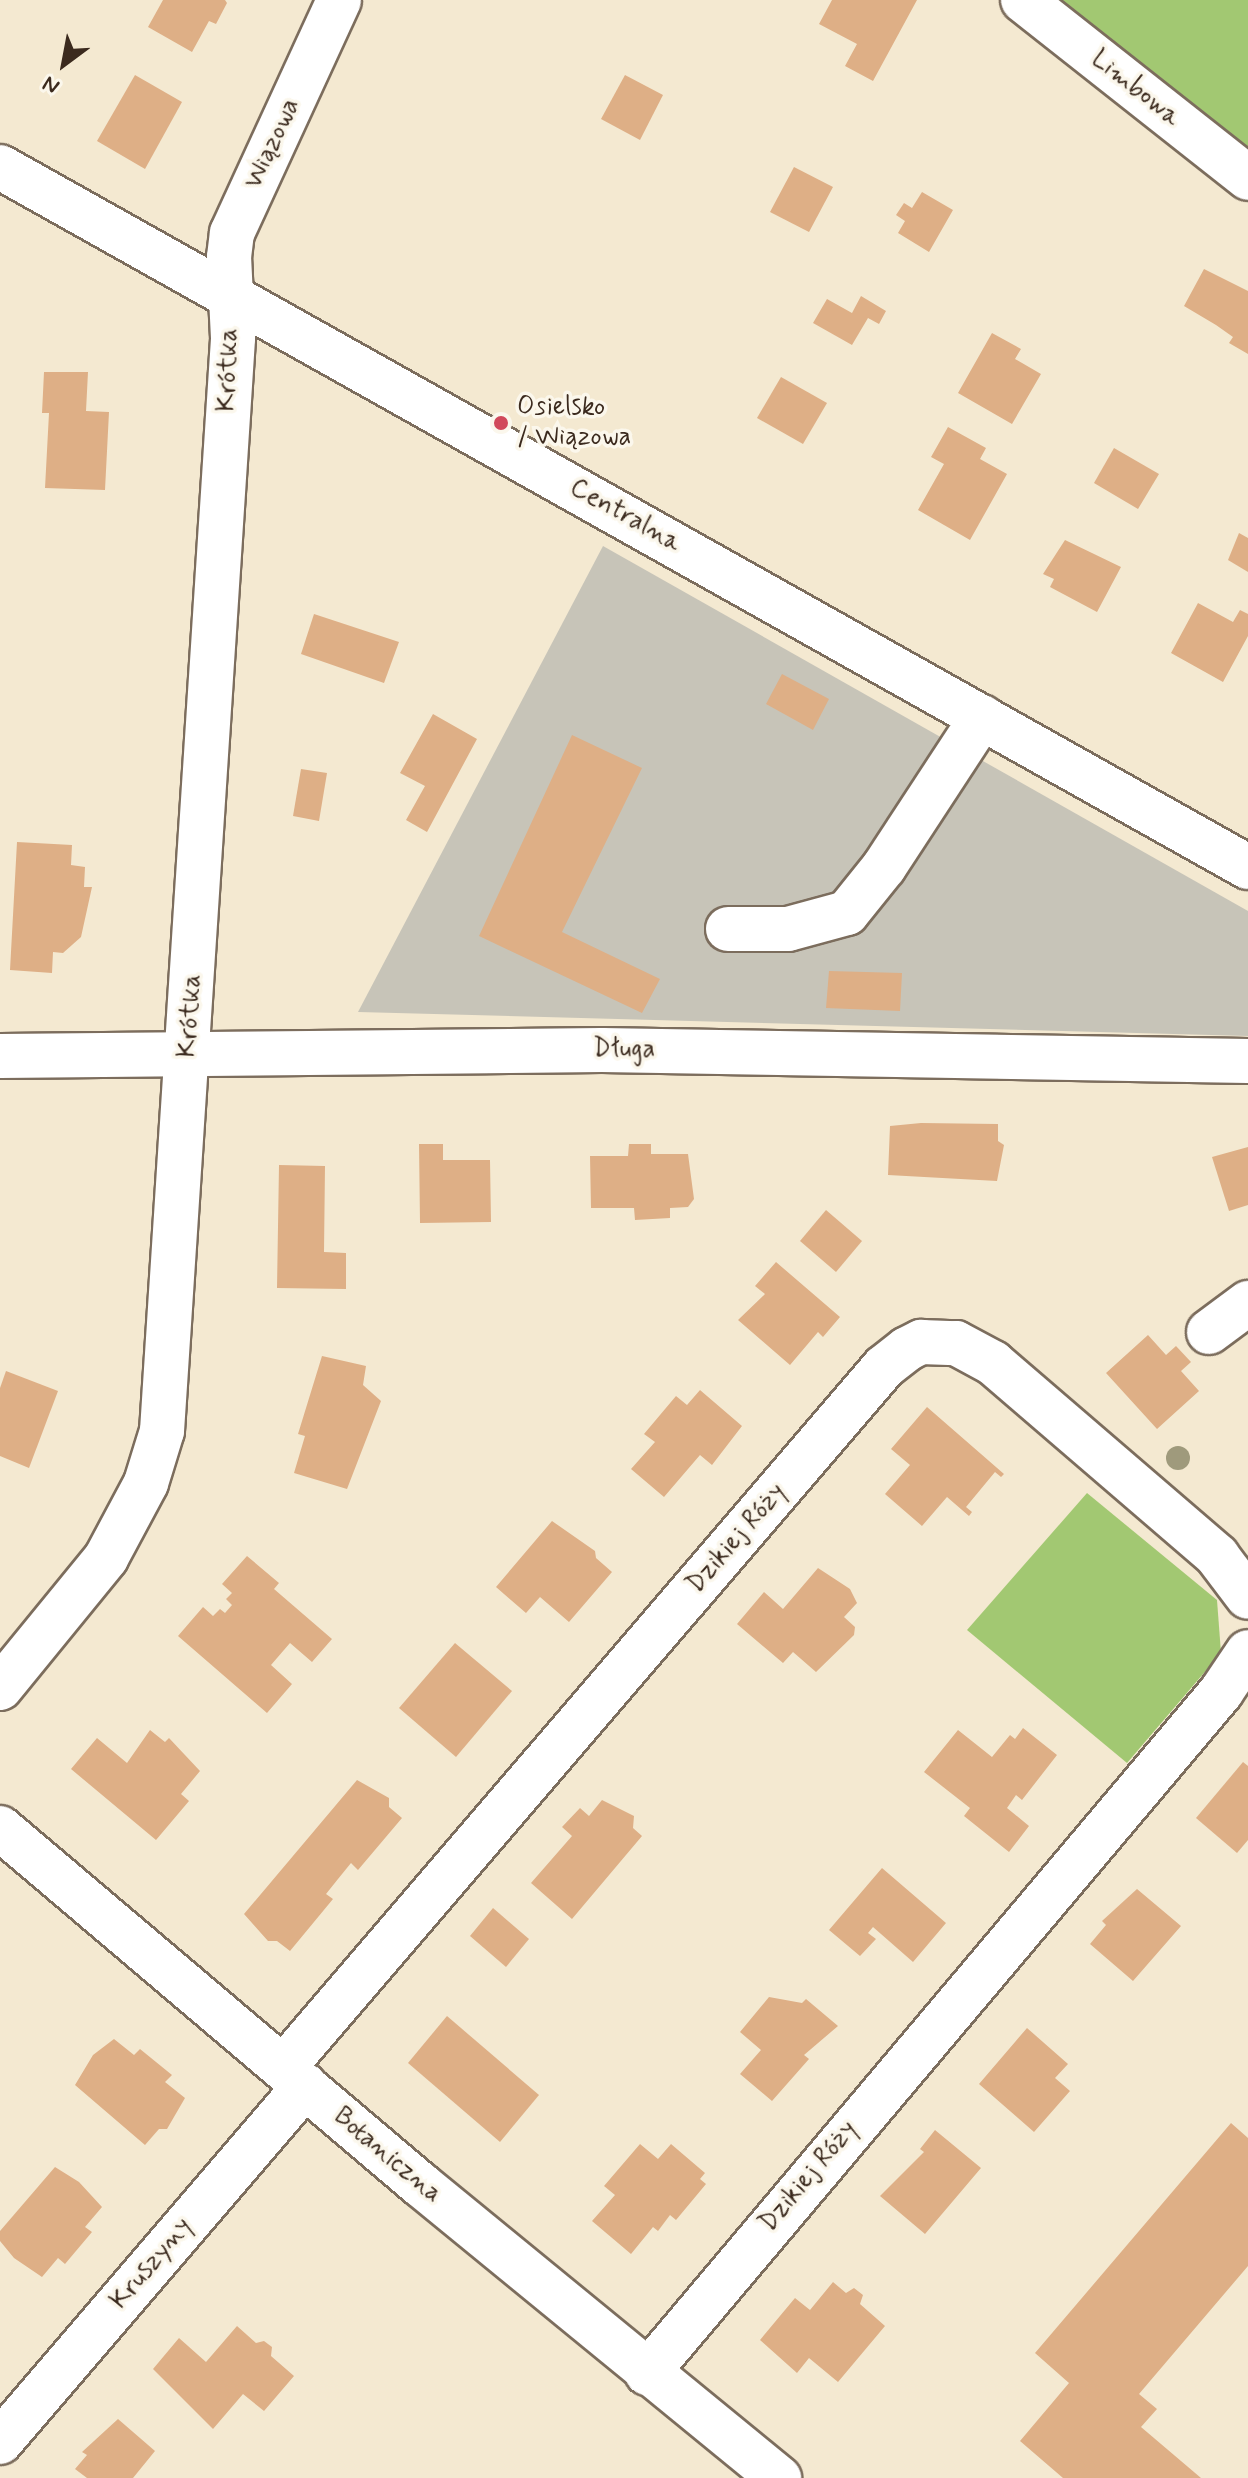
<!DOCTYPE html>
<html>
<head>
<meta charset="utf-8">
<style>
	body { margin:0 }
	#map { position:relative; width:1248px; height:2478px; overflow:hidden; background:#f4e9d1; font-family:Mynerve,sans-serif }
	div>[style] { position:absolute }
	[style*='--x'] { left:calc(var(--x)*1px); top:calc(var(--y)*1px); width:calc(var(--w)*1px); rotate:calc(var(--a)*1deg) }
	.industrial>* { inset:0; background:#c7c4b8 }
	.green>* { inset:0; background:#a2c872 }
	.building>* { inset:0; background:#deaf86 }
	.roads { filter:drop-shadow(2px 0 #7c6d5d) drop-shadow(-2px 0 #7c6d5d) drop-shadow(0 2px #7c6d5d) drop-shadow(0 -2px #7c6d5d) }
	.minor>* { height:44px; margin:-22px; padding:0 22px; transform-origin:22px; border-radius:22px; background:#fff }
	.trees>* { width:24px; height:24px; margin:-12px; border-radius:50%; background:#9f9a7c }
	.dots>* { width:22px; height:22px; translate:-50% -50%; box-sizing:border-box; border:4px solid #fbf7ec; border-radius:50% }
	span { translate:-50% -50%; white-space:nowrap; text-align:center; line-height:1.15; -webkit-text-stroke:7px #fbf7ec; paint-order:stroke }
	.street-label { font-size:26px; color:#3b2a1e }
	.poi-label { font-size:26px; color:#3b2a1e }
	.left { translate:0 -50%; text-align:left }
	.north { position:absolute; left:24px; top:24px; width:80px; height:80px; -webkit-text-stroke:6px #fbf7ec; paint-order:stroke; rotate:212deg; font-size:22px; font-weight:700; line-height:32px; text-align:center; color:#3b2a1e }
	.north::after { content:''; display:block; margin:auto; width:28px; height:36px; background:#3b2a1e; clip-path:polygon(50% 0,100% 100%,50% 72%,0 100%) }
</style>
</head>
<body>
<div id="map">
	<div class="industrial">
		<i style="clip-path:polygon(603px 546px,1248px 911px,1248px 1036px,358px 1012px)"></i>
	</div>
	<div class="green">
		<i style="clip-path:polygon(1055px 0,1248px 0,1248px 158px)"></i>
		<i style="clip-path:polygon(1087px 1493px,1217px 1600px,1221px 1653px,1127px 1763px,967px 1630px)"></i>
	</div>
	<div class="building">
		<i style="clip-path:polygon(163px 0,225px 0,227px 3px,216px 24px,209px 21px,192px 52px,148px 27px)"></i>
		<i style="clip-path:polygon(832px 0,917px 0,873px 81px,845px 66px,857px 44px,819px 24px)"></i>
		<i style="clip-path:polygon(135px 75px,182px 102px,145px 169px,97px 141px)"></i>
		<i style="clip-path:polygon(625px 75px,663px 95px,640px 140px,601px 119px)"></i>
		<i style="clip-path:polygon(794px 167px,833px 187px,809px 232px,770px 212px)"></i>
		<i style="clip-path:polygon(922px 192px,953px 210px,929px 252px,898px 233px,905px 221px,896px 215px,904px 203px,912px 208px)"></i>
		<i style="clip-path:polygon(1204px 269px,1248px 291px,1248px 354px,1229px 343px,1233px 337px,1216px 325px,1184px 306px)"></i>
		<i style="clip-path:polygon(861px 296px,886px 311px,879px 324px,868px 318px,852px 345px,813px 323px,827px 299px,852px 313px)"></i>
		<i style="clip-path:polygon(992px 333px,1021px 349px,1015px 359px,1041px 374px,1012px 424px,958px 393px)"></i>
		<i style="clip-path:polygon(44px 372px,88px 372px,86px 411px,109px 412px,105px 490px,45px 488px,49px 413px,42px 413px)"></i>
		<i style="clip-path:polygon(781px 377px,827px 403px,803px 444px,757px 418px)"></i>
		<i style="clip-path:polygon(948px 427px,986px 448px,980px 459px,1007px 474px,970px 540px,918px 510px,944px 464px,931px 457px)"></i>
		<i style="clip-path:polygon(1114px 448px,1159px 474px,1138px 509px,1094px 483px)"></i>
		<i style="clip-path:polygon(1239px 533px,1248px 538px,1248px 572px,1228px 560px)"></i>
		<i style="clip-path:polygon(1065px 540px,1121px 567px,1097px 612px,1050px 587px,1054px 579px,1043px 574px)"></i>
		<i style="clip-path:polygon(1198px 603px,1233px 622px,1240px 610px,1248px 614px,1248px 636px,1223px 682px,1171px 653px)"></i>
		<i style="clip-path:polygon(314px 614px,399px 642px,384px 683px,301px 654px)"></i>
		<i style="clip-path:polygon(782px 674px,829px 699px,813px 730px,766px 704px)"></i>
		<i style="clip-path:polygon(433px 714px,477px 739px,427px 832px,406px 820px,425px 786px,400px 773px)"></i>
		<i style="clip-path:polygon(572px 735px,642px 768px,562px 932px,660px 979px,642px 1013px,479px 936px)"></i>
		<i style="clip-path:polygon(301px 769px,327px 773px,319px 821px,293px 816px)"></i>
		<i style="clip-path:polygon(17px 842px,72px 845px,71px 865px,85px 867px,84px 887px,92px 887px,81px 937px,63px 953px,53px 952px,52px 973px,10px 970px)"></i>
		<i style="clip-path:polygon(829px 971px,902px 973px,900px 1011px,826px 1008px)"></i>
		<i style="clip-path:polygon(921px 1123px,998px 1124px,998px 1141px,1004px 1145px,997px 1181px,888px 1175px,890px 1126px)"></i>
		<i style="clip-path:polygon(419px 1144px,443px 1144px,443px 1160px,490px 1160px,491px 1222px,420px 1223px)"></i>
		<i style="clip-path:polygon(629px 1144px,651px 1144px,651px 1154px,688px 1154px,694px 1199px,688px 1207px,670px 1208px,670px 1218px,635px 1220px,634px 1208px,591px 1208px,590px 1156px,628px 1156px)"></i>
		<i style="clip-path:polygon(1248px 1147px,1248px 1205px,1229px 1211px,1212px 1157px)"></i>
		<i style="clip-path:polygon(279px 1165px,325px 1166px,324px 1252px,346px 1253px,346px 1289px,277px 1288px)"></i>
		<i style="clip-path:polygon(826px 1210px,862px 1241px,836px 1272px,800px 1241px)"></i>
		<i style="clip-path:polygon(776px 1262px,840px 1317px,823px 1337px,818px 1332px,790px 1365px,738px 1320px,765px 1294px,755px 1286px)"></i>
		<i style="clip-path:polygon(1148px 1335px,1166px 1355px,1176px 1346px,1191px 1362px,1181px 1371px,1199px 1391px,1157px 1429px,1106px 1373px)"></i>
		<i style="clip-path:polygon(322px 1356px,366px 1366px,363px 1385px,381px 1401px,347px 1489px,294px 1473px,305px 1436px,298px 1434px)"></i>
		<i style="clip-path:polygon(6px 1371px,58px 1391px,29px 1468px,0 1456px,0 1388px)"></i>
		<i style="clip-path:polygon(700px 1390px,742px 1426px,712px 1465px,700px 1455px,664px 1497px,631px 1469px,655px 1442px,644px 1434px,676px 1396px,687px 1405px)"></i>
		<i style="clip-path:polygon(927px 1407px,1004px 1474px,1001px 1477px,995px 1472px,966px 1507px,972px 1512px,969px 1516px,947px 1497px,922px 1526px,885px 1494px,910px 1465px,891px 1449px)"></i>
		<i style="clip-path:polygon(552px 1521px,595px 1551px,596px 1558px,612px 1572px,569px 1622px,540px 1597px,526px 1613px,496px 1587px)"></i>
		<i style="clip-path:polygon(247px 1556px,279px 1583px,274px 1589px,332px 1639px,312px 1662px,290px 1643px,271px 1665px,292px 1684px,267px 1713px,178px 1636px,203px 1607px,213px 1616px,220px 1609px,225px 1613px,232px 1605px,226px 1599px,232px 1593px,222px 1584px)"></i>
		<i style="clip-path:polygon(818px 1568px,850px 1589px,857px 1603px,844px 1617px,855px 1627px,854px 1635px,816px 1672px,793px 1652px,783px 1663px,737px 1624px,764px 1592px,783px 1609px)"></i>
		<i style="clip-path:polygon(455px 1643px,512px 1691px,456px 1757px,399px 1708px)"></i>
		<i style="clip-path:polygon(1023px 1728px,1057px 1755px,1022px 1800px,1016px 1795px,1007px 1808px,1029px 1826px,1009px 1852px,964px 1816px,970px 1808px,924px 1772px,958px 1730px,992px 1757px,1010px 1735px,1015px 1739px)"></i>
		<i style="clip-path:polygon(150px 1730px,165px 1742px,169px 1738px,200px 1771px,181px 1794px,189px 1801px,156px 1840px,71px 1769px,97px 1738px,127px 1763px)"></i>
		<i style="clip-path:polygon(1243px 1762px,1248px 1766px,1248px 1840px,1237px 1853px,1196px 1818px)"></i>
		<i style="clip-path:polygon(357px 1780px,389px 1798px,389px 1807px,402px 1818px,358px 1870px,351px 1863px,338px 1879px,326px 1894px,333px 1899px,290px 1951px,277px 1941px,268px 1941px,244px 1914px)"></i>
		<i style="clip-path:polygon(602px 1800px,634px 1816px,633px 1828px,642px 1836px,572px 1919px,531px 1883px,572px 1836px,562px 1827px,580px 1808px,589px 1816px)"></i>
		<i style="clip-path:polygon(882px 1868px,946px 1923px,913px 1962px,873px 1927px,868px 1933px,876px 1939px,860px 1956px,829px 1930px)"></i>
		<i style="clip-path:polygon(1137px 1889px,1181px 1926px,1133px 1981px,1090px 1944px,1106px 1925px,1102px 1921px)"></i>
		<i style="clip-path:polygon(493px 1908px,529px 1939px,506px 1967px,470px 1936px)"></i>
		<i style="clip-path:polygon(769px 1997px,802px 2003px,806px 1999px,838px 2026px,804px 2055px,809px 2059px,772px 2101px,740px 2074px,761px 2050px,740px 2032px)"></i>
		<i style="clip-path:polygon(447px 2016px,539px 2095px,500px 2142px,408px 2063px)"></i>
		<i style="clip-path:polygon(1027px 2028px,1068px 2064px,1055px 2078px,1070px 2091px,1034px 2132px,979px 2084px)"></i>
		<i style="clip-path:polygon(114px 2039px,134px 2055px,140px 2049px,172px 2075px,165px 2082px,185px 2098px,167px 2129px,159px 2129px,145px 2145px,75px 2085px,93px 2055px)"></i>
		<i style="clip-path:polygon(1231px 2123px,1248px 2138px,1248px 2266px,1139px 2394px,1157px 2409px,1141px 2427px,1201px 2478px,1063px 2478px,1020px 2441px,1069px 2383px,1035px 2353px)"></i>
		<i style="clip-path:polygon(935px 2130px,981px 2168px,925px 2234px,880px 2196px,924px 2152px,920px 2149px)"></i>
		<i style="clip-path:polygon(640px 2144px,658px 2159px,671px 2144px,705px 2173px,700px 2179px,706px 2184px,676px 2220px,670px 2215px,658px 2231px,653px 2227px,631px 2254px,592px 2221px,615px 2195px,604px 2186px)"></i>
		<i style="clip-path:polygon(55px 2167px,79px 2182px,102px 2207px,85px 2227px,92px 2232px,65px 2264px,58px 2258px,42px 2277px,14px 2258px,0 2241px,0 2231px)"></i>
		<i style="clip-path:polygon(833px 2282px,846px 2293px,854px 2288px,863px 2295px,860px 2304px,885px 2326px,838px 2382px,809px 2358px,797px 2373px,760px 2340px,795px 2298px,810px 2310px)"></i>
		<i style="clip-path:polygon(237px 2326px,256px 2343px,264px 2341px,272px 2347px,271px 2356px,294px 2376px,264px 2411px,243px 2394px,213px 2429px,153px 2369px,179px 2338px,206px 2362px)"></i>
		<i style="clip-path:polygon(118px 2419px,155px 2451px,133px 2478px,87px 2478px,75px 2469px,87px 2455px,82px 2452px)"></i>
	</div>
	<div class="roads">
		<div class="minor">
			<i style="--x:1023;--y:0;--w:287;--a:38.3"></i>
			<i style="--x:0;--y:167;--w:1431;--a:29.29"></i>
			<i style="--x:728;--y:929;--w:60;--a:0"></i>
			<i style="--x:788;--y:929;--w:61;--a:-15.2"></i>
			<i style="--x:847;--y:913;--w:59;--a:-51.2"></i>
			<i style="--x:884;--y:867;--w:179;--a:-56.8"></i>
			<i style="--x:0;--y:1056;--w:602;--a:-0.57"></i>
			<i style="--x:602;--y:1050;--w:646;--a:0.98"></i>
			<i style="--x:1209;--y:1332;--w:49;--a:-36.6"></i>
			<i style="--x:0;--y:1688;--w:168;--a:-50.8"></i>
			<i style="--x:106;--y:1558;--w:85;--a:-61.9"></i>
			<i style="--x:146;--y:1483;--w:54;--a:-72.9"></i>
			<i style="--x:162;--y:1431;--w:1095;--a:-86.28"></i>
			<i style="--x:233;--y:338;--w:81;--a:-92.8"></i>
			<i style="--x:229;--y:257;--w:24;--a:-83"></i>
			<i style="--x:232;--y:233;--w:256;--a:-65.3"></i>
			<i style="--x:0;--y:1828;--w:552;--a:40.3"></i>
			<i style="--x:421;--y:2185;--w:463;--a:39.3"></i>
			<i style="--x:283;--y:2068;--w:923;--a:-49.39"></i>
			<i style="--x:884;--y:1367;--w:29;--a:-38"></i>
			<i style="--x:907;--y:1349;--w:16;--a:-27"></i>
			<i style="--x:921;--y:1342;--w:35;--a:2"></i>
			<i style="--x:956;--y:1343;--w:42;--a:28.4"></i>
			<i style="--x:993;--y:1363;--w:296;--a:40.7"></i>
			<i style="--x:1217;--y:1556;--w:51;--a:52.9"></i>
			<i style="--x:647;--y:2373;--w:891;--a:-49.87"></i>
			<i style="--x:1221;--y:1692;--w:48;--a:-56"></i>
			<i style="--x:0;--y:2442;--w:469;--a:-49.4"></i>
		</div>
	</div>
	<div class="trees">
		<i style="left:1178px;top:1458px"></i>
	</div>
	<div class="dots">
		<i style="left:501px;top:423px;background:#d1495b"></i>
	</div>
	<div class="street-label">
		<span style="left:1135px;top:89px;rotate:38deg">Limbowa</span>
		<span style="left:273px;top:144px;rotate:-65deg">Wiązowa</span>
		<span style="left:229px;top:370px;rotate:-88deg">Krótka</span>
		<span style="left:625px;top:516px;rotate:29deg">Centralna</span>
		<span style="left:191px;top:1016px;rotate:-86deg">Krótka</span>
		<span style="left:624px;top:1050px;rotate:1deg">Długa</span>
		<span style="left:737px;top:1539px;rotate:-49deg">Dzikiej Róży</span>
		<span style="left:387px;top:2156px;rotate:40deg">Botaniczna</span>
		<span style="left:809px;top:2177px;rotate:-50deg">Dzikiej Róży</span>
		<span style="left:152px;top:2264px;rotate:-50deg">Kruszyny</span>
	</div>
	<div class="poi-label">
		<span class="left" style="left:517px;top:423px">Osielsko<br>/ Wiązowa</span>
	</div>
	<div class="north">N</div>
</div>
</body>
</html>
